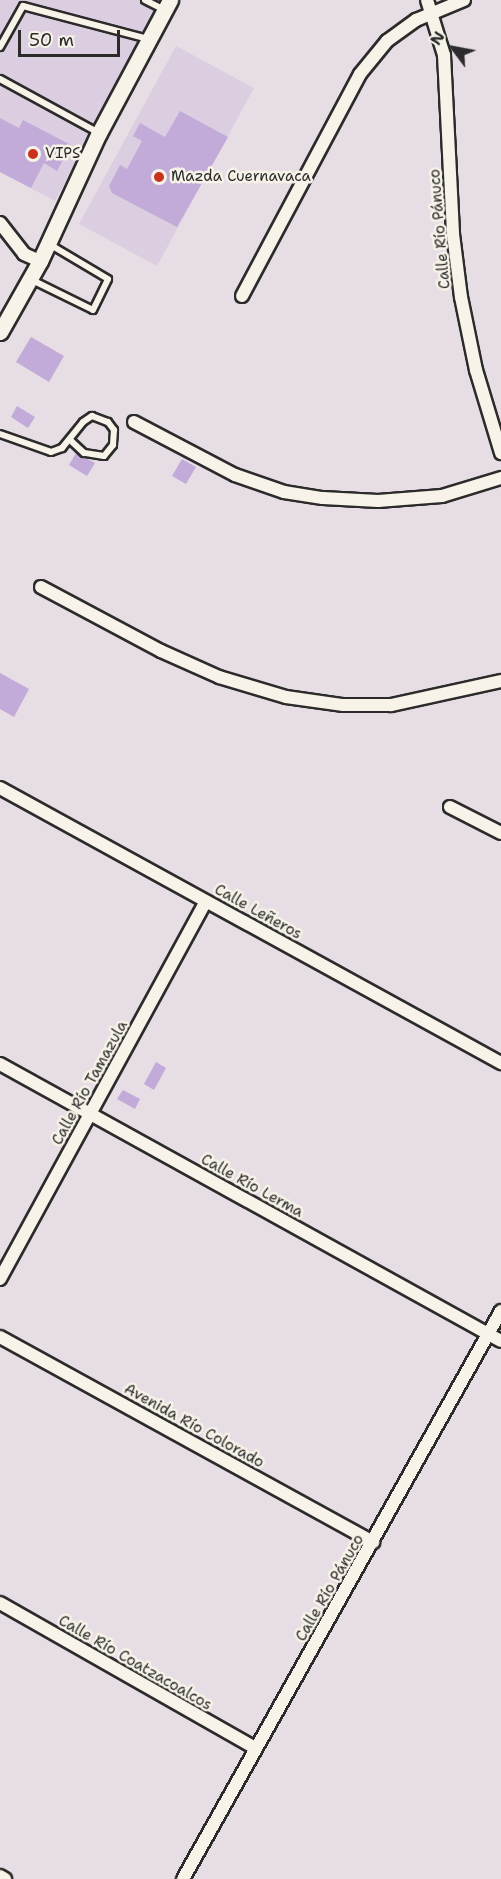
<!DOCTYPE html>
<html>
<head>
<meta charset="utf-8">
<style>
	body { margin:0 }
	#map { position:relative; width:501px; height:1879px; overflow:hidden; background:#e7dde4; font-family:"Shantell Sans",sans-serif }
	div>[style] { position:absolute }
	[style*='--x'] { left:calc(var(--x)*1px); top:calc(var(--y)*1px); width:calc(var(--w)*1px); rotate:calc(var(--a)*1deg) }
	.built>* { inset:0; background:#dccee1 }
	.building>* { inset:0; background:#c2aad9 }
	.roads { filter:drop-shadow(2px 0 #2b2b2b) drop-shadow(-2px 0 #2b2b2b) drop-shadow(0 2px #2b2b2b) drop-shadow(0 -2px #2b2b2b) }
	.service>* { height:6px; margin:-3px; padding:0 3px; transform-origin:3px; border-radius:3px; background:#f7f3e8 }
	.minor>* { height:12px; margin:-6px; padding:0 6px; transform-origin:6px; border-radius:6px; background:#f7f3e8 }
	.tertiary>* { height:15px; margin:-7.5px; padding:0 7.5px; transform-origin:7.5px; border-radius:7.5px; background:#f7f3e8 }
	.dots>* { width:16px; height:16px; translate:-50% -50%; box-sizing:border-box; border:3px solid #f7f3e8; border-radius:50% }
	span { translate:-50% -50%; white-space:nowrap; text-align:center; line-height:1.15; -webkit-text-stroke:5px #f7f3e8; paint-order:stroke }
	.poi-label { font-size:15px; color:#2b2b2b }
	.left { translate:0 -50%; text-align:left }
	.street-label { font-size:15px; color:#2b2b2b }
	.north { position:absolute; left:423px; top:18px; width:60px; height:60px; -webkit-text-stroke:4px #f7f3e8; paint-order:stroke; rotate:302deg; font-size:16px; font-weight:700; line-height:24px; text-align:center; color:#2b2b2b }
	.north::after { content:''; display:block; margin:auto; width:21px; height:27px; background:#2b2b2b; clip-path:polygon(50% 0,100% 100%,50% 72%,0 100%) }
	.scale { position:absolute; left:18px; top:30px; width:102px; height:27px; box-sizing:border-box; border:3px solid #2b2b2b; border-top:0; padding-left:8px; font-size:18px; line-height:21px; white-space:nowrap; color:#2b2b2b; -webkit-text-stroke:4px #f7f3e8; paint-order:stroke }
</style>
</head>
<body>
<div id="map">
	<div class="built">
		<i style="clip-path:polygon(0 0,162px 0,55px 201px,0 172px)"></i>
		<i style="clip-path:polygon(176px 46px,254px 88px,157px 266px,79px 224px)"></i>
	</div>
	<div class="building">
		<i style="clip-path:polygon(180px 111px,228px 137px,177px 227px,112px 193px,109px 186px,120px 165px,127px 169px,142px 141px,133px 136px,140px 123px,165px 137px)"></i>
		<i style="clip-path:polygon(0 118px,19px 128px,23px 120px,71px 145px,57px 171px,44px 163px,31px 188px,0 172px)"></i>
		<i style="clip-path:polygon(31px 337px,64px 356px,49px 382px,16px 362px)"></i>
		<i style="clip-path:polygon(17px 406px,35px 417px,28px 428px,11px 417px)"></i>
		<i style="clip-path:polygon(76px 453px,95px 463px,87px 476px,69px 465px)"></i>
		<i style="clip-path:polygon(182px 459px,196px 467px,186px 484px,172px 476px)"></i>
		<i style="clip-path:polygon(0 673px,29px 689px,14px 717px,0 709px)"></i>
		<i style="clip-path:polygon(156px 1062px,166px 1068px,154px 1090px,144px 1084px)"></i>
		<i style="clip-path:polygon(123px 1090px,140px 1099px,135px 1109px,117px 1099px)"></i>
	</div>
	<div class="roads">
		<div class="service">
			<i style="--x:145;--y:0;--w:20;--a:27"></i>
			<i style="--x:0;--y:47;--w:47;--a:-60.7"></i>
			<i style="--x:23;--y:6;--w:129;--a:14.8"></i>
			<i style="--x:0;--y:79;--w:113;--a:28.6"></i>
			<i style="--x:30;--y:279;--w:70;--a:26.2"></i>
			<i style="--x:93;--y:310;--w:34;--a:-64"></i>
			<i style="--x:108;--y:279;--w:69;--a:-149.3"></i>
			<i style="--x:0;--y:434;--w:54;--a:19.4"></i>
			<i style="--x:51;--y:452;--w:12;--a:-20"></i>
			<i style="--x:62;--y:448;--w:33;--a:-51"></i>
			<i style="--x:83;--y:422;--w:11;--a:-34"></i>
			<i style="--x:92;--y:416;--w:17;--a:21"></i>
			<i style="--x:108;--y:422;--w:10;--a:53"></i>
			<i style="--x:114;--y:430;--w:15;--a:94"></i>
			<i style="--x:113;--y:445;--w:14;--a:129"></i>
			<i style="--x:104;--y:456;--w:20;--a:-171"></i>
			<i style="--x:84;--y:453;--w:19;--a:-137"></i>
		</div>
		<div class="minor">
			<i style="--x:427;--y:0;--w:58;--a:72.8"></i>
			<i style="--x:444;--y:55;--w:179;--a:87.1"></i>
			<i style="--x:453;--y:234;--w:64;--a:82.8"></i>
			<i style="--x:461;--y:297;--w:75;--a:78.4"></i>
			<i style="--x:476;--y:370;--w:87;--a:73.2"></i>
			<i style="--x:0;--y:223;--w:39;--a:52"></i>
			<i style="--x:24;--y:254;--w:17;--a:24"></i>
			<i style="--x:242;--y:296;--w:251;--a:-62"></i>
			<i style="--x:360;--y:74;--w:43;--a:-50.7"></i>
			<i style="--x:387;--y:41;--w:36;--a:-36"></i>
			<i style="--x:416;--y:20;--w:52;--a:-22.6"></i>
			<i style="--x:134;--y:422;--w:114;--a:27.7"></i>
			<i style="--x:235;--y:475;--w:52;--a:19.1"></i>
			<i style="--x:284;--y:492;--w:39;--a:9"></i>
			<i style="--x:323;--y:498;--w:55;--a:3.1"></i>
			<i style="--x:378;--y:501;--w:64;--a:-4.5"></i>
			<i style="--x:442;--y:496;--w:62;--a:-17"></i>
			<i style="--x:41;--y:587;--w:136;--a:28.1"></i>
			<i style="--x:161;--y:651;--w:64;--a:24.1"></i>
			<i style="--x:219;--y:677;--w:70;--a:16.6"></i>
			<i style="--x:286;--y:697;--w:58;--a:8"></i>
			<i style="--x:343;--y:705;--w:48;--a:0"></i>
			<i style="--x:391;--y:705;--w:113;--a:-12.3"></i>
			<i style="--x:0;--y:788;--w:572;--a:28.76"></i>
			<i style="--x:450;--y:807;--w:57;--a:27"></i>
			<i style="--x:0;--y:1064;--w:572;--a:28.94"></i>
			<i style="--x:0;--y:1279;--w:430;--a:-61.4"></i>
			<i style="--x:0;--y:1337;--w:426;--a:28.8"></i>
			<i style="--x:0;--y:1603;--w:293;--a:29.6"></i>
			<i style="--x:0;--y:1876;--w:6;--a:31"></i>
			<i style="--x:183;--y:1879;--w:651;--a:-60.76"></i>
		</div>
		<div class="tertiary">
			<i style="--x:0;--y:332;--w:81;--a:-60.6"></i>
			<i style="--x:40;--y:261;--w:141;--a:-65.3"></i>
			<i style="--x:99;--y:133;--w:151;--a:-61.9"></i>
		</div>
	</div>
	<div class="dots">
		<i style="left:33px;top:154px;background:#c8321e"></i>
		<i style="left:159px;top:177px;background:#c8321e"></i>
	</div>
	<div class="poi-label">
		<span class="left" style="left:45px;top:154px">VIPS</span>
		<span class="left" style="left:171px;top:177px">Mazda Cuernavaca</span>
	</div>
	<div class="street-label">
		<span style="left:440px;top:229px;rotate:-95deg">Calle Río Pánuco</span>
		<span style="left:258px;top:912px;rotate:29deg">Calle Leñeros</span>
		<span style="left:90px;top:1083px;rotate:-61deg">Calle Río Tamazula</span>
		<span style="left:252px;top:1186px;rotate:29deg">Calle Río Lerma</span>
		<span style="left:194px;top:1426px;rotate:29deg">Avenida Río Colorado</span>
		<span style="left:330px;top:1588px;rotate:-60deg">Calle Río Pánuco</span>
		<span style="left:135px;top:1663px;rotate:30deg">Calle Río Coatzacoalcos</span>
	</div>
	<div class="north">N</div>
	<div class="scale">50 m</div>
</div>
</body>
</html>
